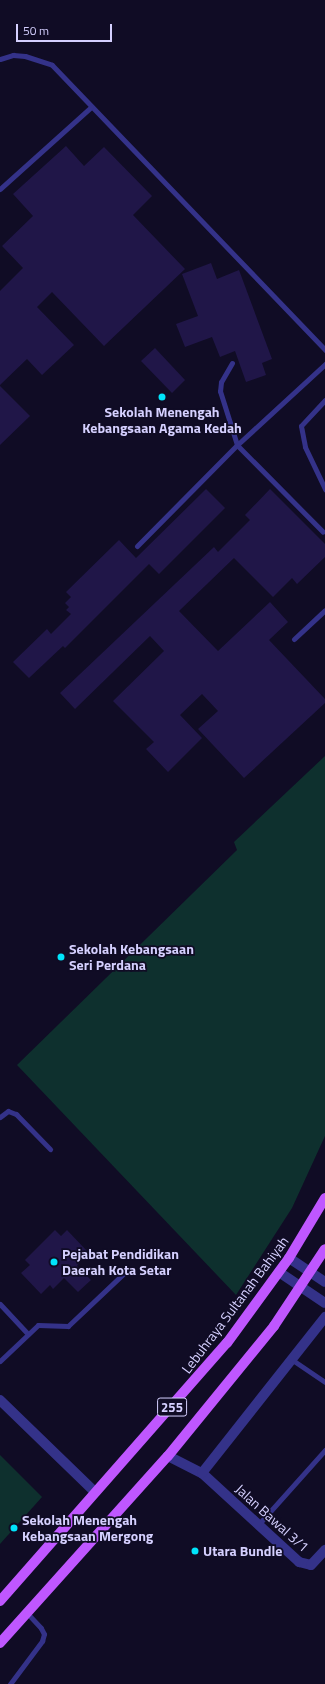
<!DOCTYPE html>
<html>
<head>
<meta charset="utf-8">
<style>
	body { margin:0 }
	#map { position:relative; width:325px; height:1684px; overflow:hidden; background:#100c25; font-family:"Titillium Web",sans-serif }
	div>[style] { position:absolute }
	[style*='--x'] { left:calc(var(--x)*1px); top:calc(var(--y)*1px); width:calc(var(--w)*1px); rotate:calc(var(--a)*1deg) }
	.green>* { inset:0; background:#0e302e }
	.building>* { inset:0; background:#201648 }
	.lane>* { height:5px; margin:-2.5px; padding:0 2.5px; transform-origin:2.5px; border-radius:2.5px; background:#343289 }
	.street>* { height:10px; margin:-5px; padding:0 5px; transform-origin:5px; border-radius:5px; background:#343289 }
	.primary>* { height:10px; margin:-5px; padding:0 5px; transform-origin:5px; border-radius:5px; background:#bf57ff }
	.dots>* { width:11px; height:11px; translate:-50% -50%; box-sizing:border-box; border:2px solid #100c25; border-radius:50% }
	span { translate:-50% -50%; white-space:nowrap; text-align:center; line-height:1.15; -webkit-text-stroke:3.5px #100c25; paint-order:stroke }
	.shield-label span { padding:1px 3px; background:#100c25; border:1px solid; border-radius:3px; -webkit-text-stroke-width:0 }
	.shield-label { font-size:13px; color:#d5d0ff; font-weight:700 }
	.poi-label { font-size:14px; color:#d5d0ff; font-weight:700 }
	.left { translate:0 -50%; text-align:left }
	.street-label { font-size:14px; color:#d5d0ff }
	.scale { position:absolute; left:16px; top:24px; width:96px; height:18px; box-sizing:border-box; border:2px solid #d5d0ff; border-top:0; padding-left:5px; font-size:12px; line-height:14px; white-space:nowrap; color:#d5d0ff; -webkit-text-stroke:3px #100c25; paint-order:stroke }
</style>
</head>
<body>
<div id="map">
	<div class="green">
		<i style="clip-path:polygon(325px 756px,325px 1136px,292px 1208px,236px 1295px,17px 1065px,237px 850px,234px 842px)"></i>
		<i style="clip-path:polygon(0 1455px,42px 1497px,0 1544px)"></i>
	</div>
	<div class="building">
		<i style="clip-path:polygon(66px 146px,84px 166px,104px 147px,152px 196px,133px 215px,185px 269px,104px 346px,52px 292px,37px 307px,74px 345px,42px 375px,27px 359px,0 385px,0 291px,23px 268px,2px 246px,33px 216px,13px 194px)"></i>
		<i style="clip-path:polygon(211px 263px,217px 279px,239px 270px,272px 359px,262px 363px,266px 375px,246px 382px,235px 351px,220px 357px,212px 337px,185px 347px,176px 324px,198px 316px,182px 274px)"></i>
		<i style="clip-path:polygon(155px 348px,185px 380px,172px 393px,141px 361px)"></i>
		<i style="clip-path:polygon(0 386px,30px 416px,0 445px)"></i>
		<i style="clip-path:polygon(206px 489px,225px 508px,159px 574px,149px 564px,65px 648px,63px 646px,29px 678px,13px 662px,47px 629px,51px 634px,71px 614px,66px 610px,69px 607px,65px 603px,71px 597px,66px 592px,119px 540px,136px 558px)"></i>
		<i style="clip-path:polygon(270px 489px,325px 544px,325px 557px,297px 584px,292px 578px,273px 597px,234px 558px,179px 611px,218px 651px,270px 602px,288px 622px,269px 640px,325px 699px,325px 703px,244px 778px,198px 729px,218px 711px,202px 694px,180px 715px,202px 738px,168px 772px,146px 749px,154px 742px,113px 701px,164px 651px,150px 636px,75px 709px,60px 693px,214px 547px,218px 552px,250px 520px,245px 515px)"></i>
		<i style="clip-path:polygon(55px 1230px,61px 1236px,67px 1230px,87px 1251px,77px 1266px,91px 1280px,78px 1292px,64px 1278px,53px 1289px,50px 1285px,41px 1294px,21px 1273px,30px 1265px,25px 1260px)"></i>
	</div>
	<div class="lane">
		<i style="--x:0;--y:59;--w:14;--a:-17"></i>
		<i style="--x:13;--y:55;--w:12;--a:5"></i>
		<i style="--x:25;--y:56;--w:28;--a:18"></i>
		<i style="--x:52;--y:65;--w:395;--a:46.2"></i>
		<i style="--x:0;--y:189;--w:122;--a:-42"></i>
		<i style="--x:232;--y:363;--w:22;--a:120"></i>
		<i style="--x:221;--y:382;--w:9;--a:96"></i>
		<i style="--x:220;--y:391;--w:57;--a:72.5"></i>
		<i style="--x:237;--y:445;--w:122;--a:45.3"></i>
		<i style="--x:325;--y:400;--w:35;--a:133"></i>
		<i style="--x:301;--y:426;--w:21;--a:79"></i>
		<i style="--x:305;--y:447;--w:47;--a:64.5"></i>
		<i style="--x:137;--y:546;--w:142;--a:-45.3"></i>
		<i style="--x:237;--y:445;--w:120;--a:-42.6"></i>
		<i style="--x:294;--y:639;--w:42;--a:-43.1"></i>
		<i style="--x:0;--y:1117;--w:10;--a:-37"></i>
		<i style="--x:8;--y:1111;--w:9;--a:21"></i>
		<i style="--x:16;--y:1114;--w:49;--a:45.8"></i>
		<i style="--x:0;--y:1304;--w:41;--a:47"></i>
		<i style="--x:291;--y:1359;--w:41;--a:34.1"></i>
		<i style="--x:0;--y:1361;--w:52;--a:-43.5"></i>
		<i style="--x:38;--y:1325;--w:30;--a:2"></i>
		<i style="--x:68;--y:1326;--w:77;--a:-43.4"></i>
		<i style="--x:258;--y:1525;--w:101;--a:-48.2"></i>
		<i style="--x:10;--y:1684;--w:54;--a:-53.3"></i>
		<i style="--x:42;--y:1641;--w:7;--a:-74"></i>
		<i style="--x:44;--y:1634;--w:7;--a:-117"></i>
		<i style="--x:41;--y:1628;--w:21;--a:-133"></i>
	</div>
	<div class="street">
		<i style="--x:289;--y:1258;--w:43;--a:33.7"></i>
		<i style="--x:279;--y:1272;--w:55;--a:34"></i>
		<i style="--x:0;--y:1400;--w:132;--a:44.1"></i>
		<i style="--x:168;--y:1456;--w:38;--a:27"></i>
		<i style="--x:202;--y:1473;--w:132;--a:42.5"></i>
		<i style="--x:299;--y:1562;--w:12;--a:14"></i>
		<i style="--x:311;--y:1565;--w:21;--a:-47"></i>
		<i style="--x:202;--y:1473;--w:199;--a:-51.7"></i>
	</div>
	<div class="primary">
		<i style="--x:0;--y:1601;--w:344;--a:-48.7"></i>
		<i style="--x:227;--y:1343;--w:105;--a:-53.9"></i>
		<i style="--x:289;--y:1258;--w:70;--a:-59"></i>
		<i style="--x:0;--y:1643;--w:251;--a:-48.1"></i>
		<i style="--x:168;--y:1456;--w:168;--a:-50.8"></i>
		<i style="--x:274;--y:1326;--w:92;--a:-56.5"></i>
	</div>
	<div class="dots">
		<i style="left:162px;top:397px;background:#00e4fb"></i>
		<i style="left:61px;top:957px;background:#00e4fb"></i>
		<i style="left:54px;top:1262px;background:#00e4fb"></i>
		<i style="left:14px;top:1528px;background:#00e4fb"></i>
		<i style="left:195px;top:1551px;background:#00e4fb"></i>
	</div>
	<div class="shield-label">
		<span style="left:172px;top:1407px">255</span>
	</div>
	<div class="poi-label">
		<span style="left:162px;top:420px">Sekolah Menengah<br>Kebangsaan Agama Kedah</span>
		<span class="left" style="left:69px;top:957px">Sekolah Kebangsaan<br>Seri Perdana</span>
		<span class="left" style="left:62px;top:1262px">Pejabat Pendidikan<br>Daerah Kota Setar</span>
		<span class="left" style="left:22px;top:1528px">Sekolah Menengah<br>Kebangsaan Mergong</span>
		<span class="left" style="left:203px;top:1551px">Utara Bundle</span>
	</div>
	<div class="street-label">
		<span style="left:235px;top:1305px;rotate:-53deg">Lebuhraya Sultanah Bahiyah</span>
		<span style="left:272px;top:1518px;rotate:42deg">Jalan Bawal 3/1</span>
	</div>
	<div class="scale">50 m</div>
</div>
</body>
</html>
